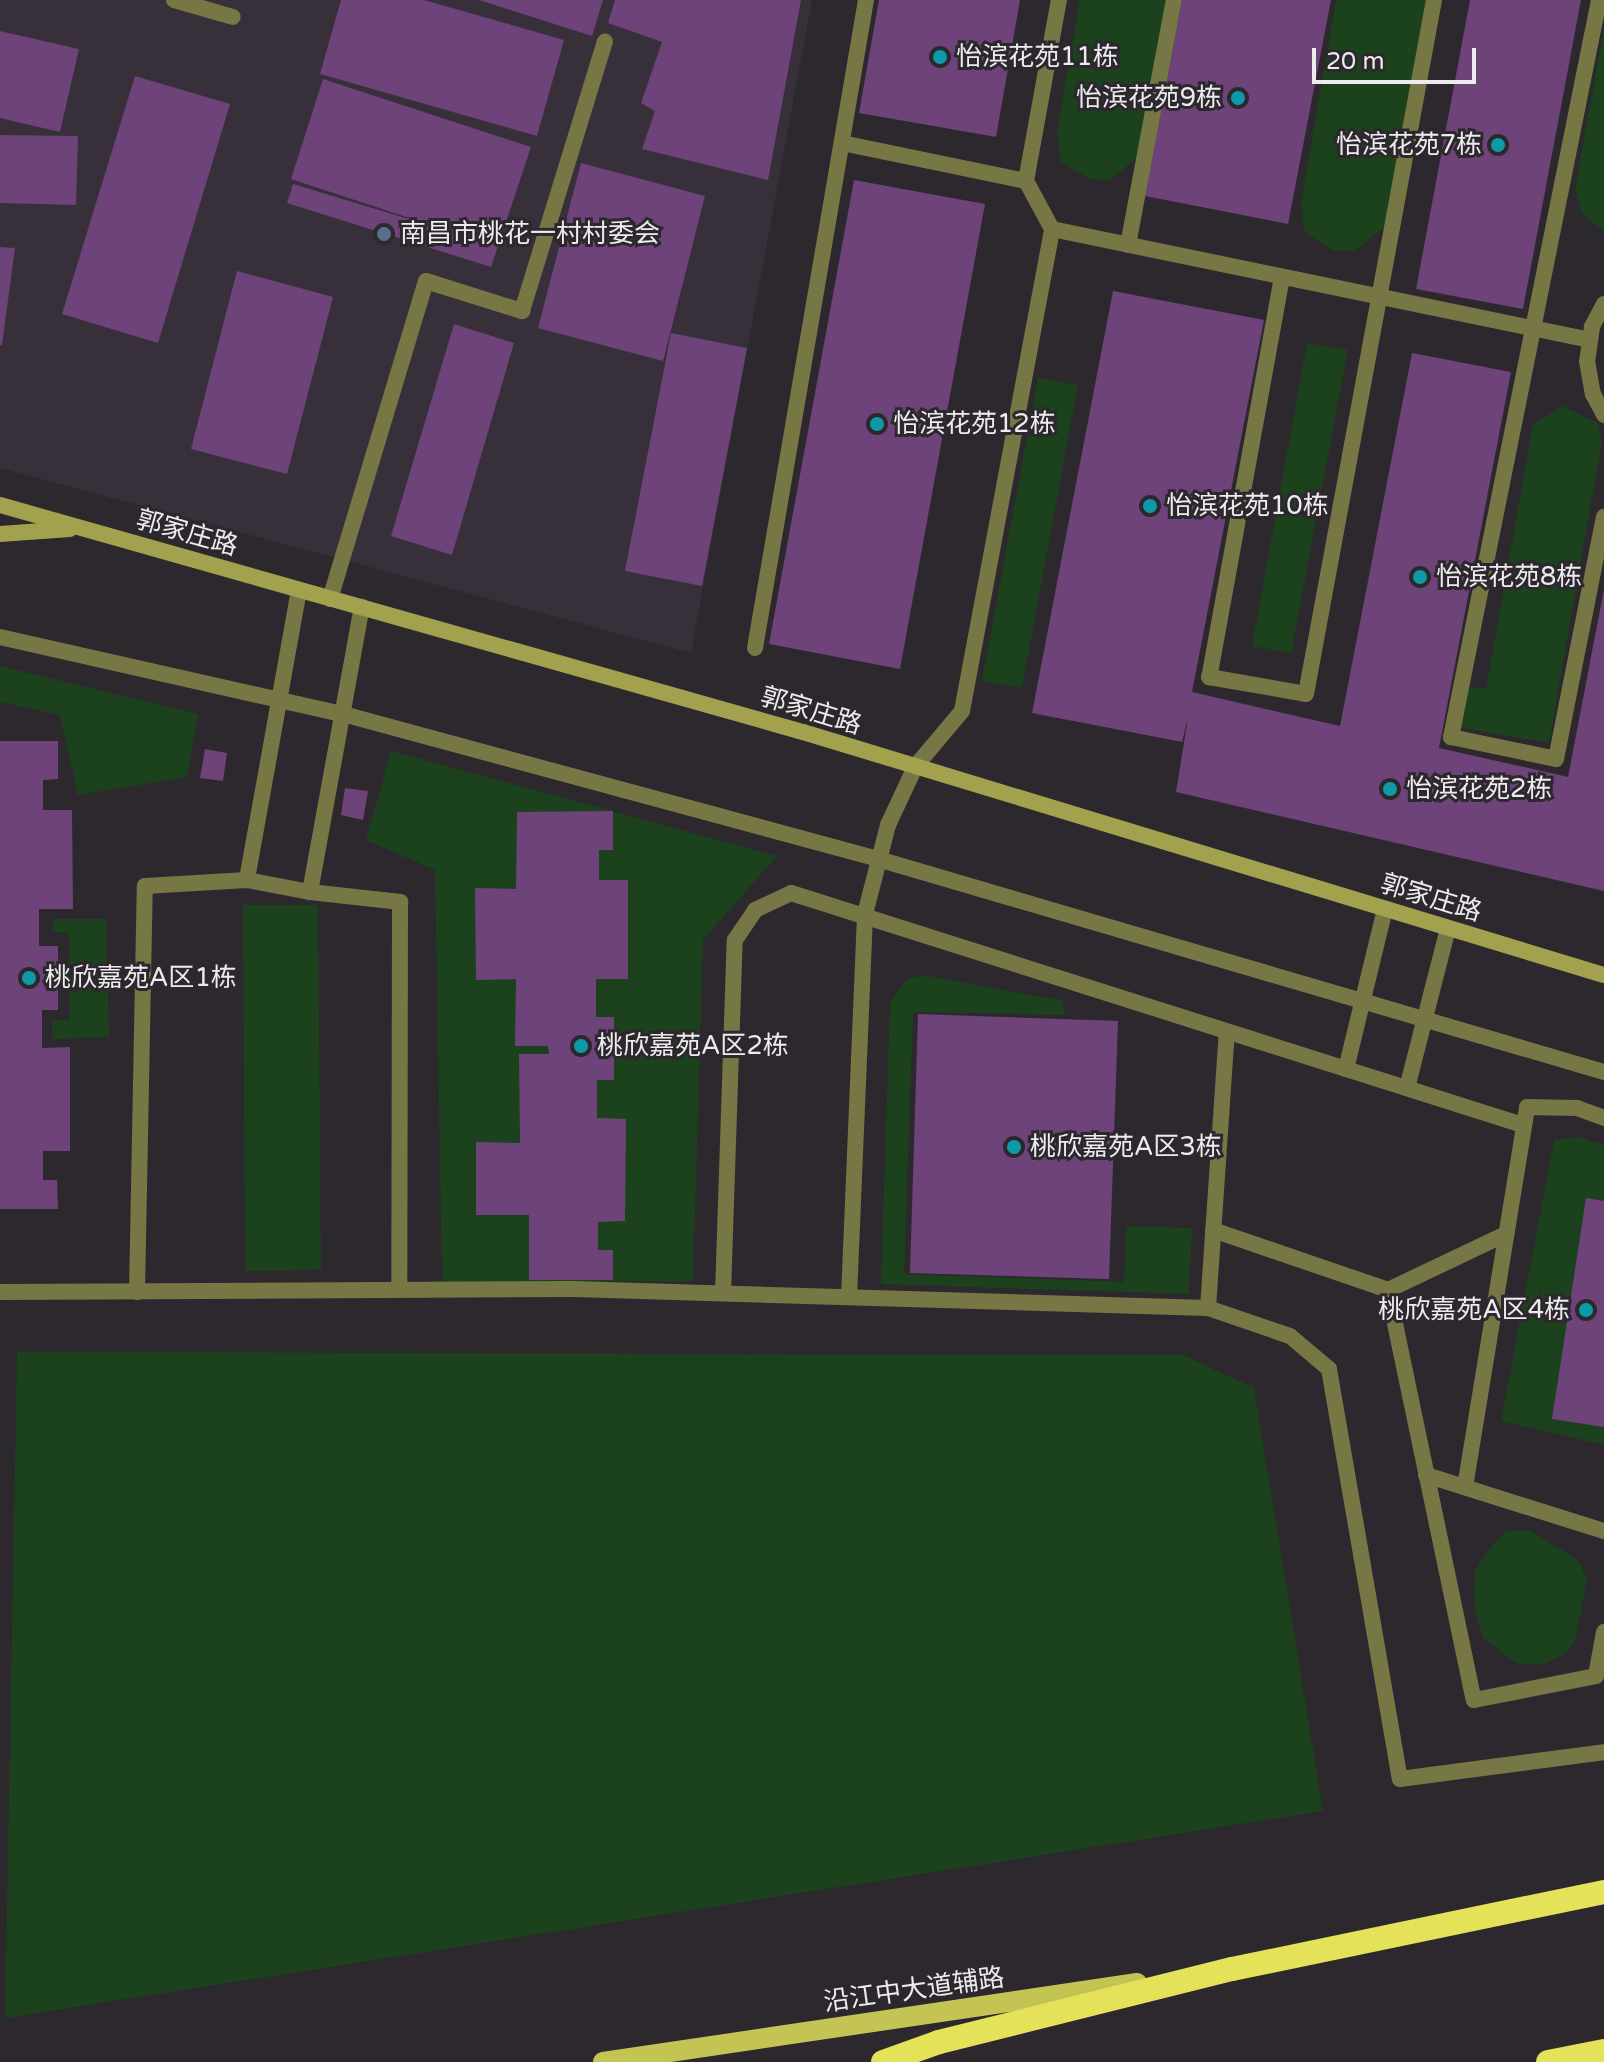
<!DOCTYPE html>
<html>
<head>
<meta charset="utf-8">
<style>
	body { margin:0 }
	#map { position:relative; width:1604px; height:2062px; overflow:hidden; background:#2c282e; font-family:"Varela Round","Noto Sans SC",sans-serif }
	div>[style] { position:absolute }
	[style*='--x'] { left:calc(var(--x)*1px); top:calc(var(--y)*1px); width:calc(var(--w)*1px); rotate:calc(var(--a)*1deg) }
	.built>* { inset:0; background:#37303b }
	.green>* { inset:0; background:#1b421c }
	.building>* { inset:0; background:#6d4379 }
	.lane>* { height:16px; margin:-8px; padding:0 8px; transform-origin:8px; border-radius:8px; background:#767744 }
	.street>* { height:16px; margin:-8px; padding:0 8px; transform-origin:8px; border-radius:8px; background:#767744 }
	.secondary>* { height:16px; margin:-8px; padding:0 8px; transform-origin:8px; border-radius:8px; background:#a2a24e }
	.primary>* { height:20px; margin:-10px; padding:0 10px; transform-origin:10px; border-radius:10px; background:#c4c454 }
	.highway>* { height:24px; margin:-12px; padding:0 12px; transform-origin:12px; border-radius:12px; background:#e3e258 }
	.dots>* { width:22px; height:22px; translate:-50% -50%; box-sizing:border-box; border:4px solid #2c282e; border-radius:50% }
	span { translate:-50% -50%; white-space:nowrap; text-align:center; line-height:1.15; -webkit-text-stroke:6px #2c282e; paint-order:stroke }
	.poi-label { font-size:26px; color:#edebee }
	.left { translate:0 -50%; text-align:left }
	.right { translate:-100% -50%; text-align:right }
	.street-label { font-size:26px; color:#edebee }
	.scale { position:absolute; left:1312px; top:48px; width:164px; height:36px; box-sizing:border-box; border:4px solid #edebee; border-top:0; padding-left:10px; font-size:24px; line-height:28px; white-space:nowrap; color:#edebee; -webkit-text-stroke:6px #2c282e; paint-order:stroke }
</style>
</head>
<body>
<div id="map">
	<div class="built">
		<i style="clip-path:polygon(0 0,812px 0,691px 653px,0 468px)"></i>
	</div>
	<div class="green">
		<i style="clip-path:polygon(1080px 0,1169px 0,1140px 156px,1109px 180px,1089px 179px,1061px 162px,1057px 132px)"></i>
		<i style="clip-path:polygon(1336px 0,1426px 0,1385px 227px,1354px 251px,1333px 250px,1305px 232px,1301px 203px)"></i>
		<i style="clip-path:polygon(1604px 28px,1604px 232px,1582px 213px,1575px 189px)"></i>
		<i style="clip-path:polygon(1307px 343px,1348px 350px,1291px 653px,1252px 646px)"></i>
		<i style="clip-path:polygon(1038px 378px,1078px 385px,1022px 688px,982px 681px)"></i>
		<i style="clip-path:polygon(1563px 406px,1597px 423px,1602px 440px,1549px 743px,1451px 726px,1458px 685px,1486px 689px,1533px 424px)"></i>
		<i style="clip-path:polygon(0 666px,198px 714px,187px 777px,78px 795px,60px 715px,0 702px)"></i>
		<i style="clip-path:polygon(391px 751px,777px 856px,703px 940px,693px 1281px,442px 1282px,435px 870px,366px 840px)"></i>
		<i style="clip-path:polygon(243px 905px,318px 905px,321px 1270px,245px 1271px)"></i>
		<i style="clip-path:polygon(53px 919px,106px 919px,109px 1037px,52px 1039px,52px 1020px,70px 1020px,69px 933px,53px 932px)"></i>
		<i style="clip-path:polygon(923px 975px,1063px 1001px,1064px 1015px,913px 1012px,904px 1274px,1124px 1282px,1126px 1226px,1192px 1228px,1189px 1294px,881px 1284px,890px 1002px,906px 980px)"></i>
		<i style="clip-path:polygon(1579px 1137px,1604px 1145px,1604px 1445px,1501px 1421px,1554px 1140px)"></i>
		<i style="clip-path:polygon(17px 1352px,1183px 1355px,1254px 1388px,1323px 1811px,5px 2018px)"></i>
		<i style="clip-path:polygon(1529px 1530px,1579px 1561px,1587px 1580px,1575px 1641px,1563px 1655px,1541px 1665px,1516px 1663px,1483px 1638px,1474px 1606px,1475px 1571px,1491px 1547px,1506px 1531px)"></i>
	</div>
	<div class="building">
		<i style="clip-path:polygon(341px 0,424px 0,564px 40px,537px 136px,320px 74px)"></i>
		<i style="clip-path:polygon(479px 0,603px 0,592px 36px)"></i>
		<i style="clip-path:polygon(615px 0,801px 0,768px 180px,642px 149px,655px 111px,641px 103px,662px 42px,608px 23px)"></i>
		<i style="clip-path:polygon(879px 0,1020px 0,996px 137px,859px 113px)"></i>
		<i style="clip-path:polygon(1182px 0,1331px 0,1288px 224px,1145px 196px)"></i>
		<i style="clip-path:polygon(1470px 0,1581px 0,1523px 309px,1416px 289px)"></i>
		<i style="clip-path:polygon(0 31px,79px 49px,60px 132px,0 118px)"></i>
		<i style="clip-path:polygon(135px 76px,230px 104px,158px 343px,62px 314px)"></i>
		<i style="clip-path:polygon(323px 79px,531px 147px,491px 267px,287px 203px,293px 184px,455px 233px,291px 179px)"></i>
		<i style="clip-path:polygon(0 135px,78px 136px,76px 205px,0 203px)"></i>
		<i style="clip-path:polygon(581px 163px,705px 196px,663px 361px,538px 328px)"></i>
		<i style="clip-path:polygon(854px 180px,985px 204px,900px 669px,769px 644px)"></i>
		<i style="clip-path:polygon(0 247px,15px 248px,2px 345px,0 345px)"></i>
		<i style="clip-path:polygon(237px 271px,333px 297px,287px 474px,191px 449px)"></i>
		<i style="clip-path:polygon(1113px 291px,1264px 320px,1192px 692px,1340px 726px,1412px 353px,1511px 372px,1439px 748px,1568px 777px,1604px 589px,1604px 891px,1176px 792px,1188px 718px,1182px 742px,1032px 713px)"></i>
		<i style="clip-path:polygon(454px 324px,514px 343px,452px 555px,391px 536px)"></i>
		<i style="clip-path:polygon(671px 333px,747px 348px,702px 586px,625px 571px)"></i>
		<i style="clip-path:polygon(0 741px,58px 741px,58px 779px,43px 780px,43px 810px,72px 810px,73px 909px,39px 909px,39px 946px,58px 946px,58px 1010px,42px 1010px,42px 1048px,70px 1047px,70px 1151px,43px 1151px,43px 1180px,57px 1180px,58px 1209px,0 1209px)"></i>
		<i style="clip-path:polygon(205px 749px,227px 753px,223px 781px,200px 778px)"></i>
		<i style="clip-path:polygon(345px 788px,368px 791px,363px 820px,341px 815px)"></i>
		<i style="clip-path:polygon(613px 811px,613px 850px,599px 850px,599px 880px,628px 880px,628px 979px,596px 979px,596px 1017px,614px 1017px,614px 1080px,597px 1080px,597px 1118px,626px 1119px,625px 1221px,598px 1222px,598px 1250px,613px 1250px,613px 1280px,529px 1280px,529px 1215px,476px 1215px,476px 1142px,520px 1143px,519px 1054px,549px 1054px,548px 1046px,515px 1046px,516px 979px,476px 980px,475px 888px,516px 889px,517px 812px)"></i>
		<i style="clip-path:polygon(918px 1014px,1118px 1021px,1109px 1279px,910px 1273px)"></i>
		<i style="clip-path:polygon(1586px 1198px,1604px 1201px,1604px 1427px,1552px 1419px)"></i>
	</div>
	<div class="lane">
		<i style="--x:174;--y:0;--w:61;--a:16.1"></i>
		<i style="--x:1599;--y:0;--w:752;--a:101.35"></i>
		<i style="--x:1451;--y:737;--w:107;--a:11.8"></i>
		<i style="--x:1556;--y:759;--w:247;--a:-78.8"></i>
		<i style="--x:842;--y:143;--w:188;--a:11.7"></i>
		<i style="--x:1052;--y:229;--w:55;--a:-118.4"></i>
		<i style="--x:1026;--y:181;--w:184;--a:-79.7"></i>
		<i style="--x:1128;--y:245;--w:249;--a:-79.4"></i>
		<i style="--x:1282;--y:277;--w:407;--a:100.3"></i>
		<i style="--x:1209;--y:677;--w:98;--a:9.9"></i>
		<i style="--x:1306;--y:694;--w:706;--a:-79.55"></i>
		<i style="--x:330;--y:599;--w:332;--a:-73.2"></i>
		<i style="--x:426;--y:281;--w:101;--a:17.4"></i>
		<i style="--x:522;--y:311;--w:282;--a:-72.9"></i>
		<i style="--x:0;--y:637;--w:352;--a:12.7"></i>
		<i style="--x:343;--y:714;--w:554;--a:15.16"></i>
		<i style="--x:878;--y:859;--w:757;--a:16.35"></i>
		<i style="--x:755;--y:648;--w:657;--a:-80.28"></i>
		<i style="--x:310;--y:892;--w:91;--a:6.3"></i>
		<i style="--x:400;--y:902;--w:388;--a:90.1"></i>
		<i style="--x:1213;--y:1230;--w:185;--a:18.9"></i>
		<i style="--x:1388;--y:1290;--w:419;--a:78.2"></i>
		<i style="--x:1474;--y:1700;--w:124;--a:-11.1"></i>
		<i style="--x:1596;--y:1676;--w:45;--a:-79.7"></i>
		<i style="--x:1388;--y:1290;--w:131;--a:-25.4"></i>
		<i style="--x:137;--y:1292;--w:406;--a:-88.9"></i>
		<i style="--x:145;--y:886;--w:102;--a:-3.4"></i>
		<i style="--x:723;--y:1293;--w:353;--a:-88.1"></i>
		<i style="--x:735;--y:940;--w:36;--a:-56"></i>
		<i style="--x:755;--y:910;--w:40;--a:-25"></i>
		<i style="--x:791;--y:893;--w:768;--a:17.59"></i>
		<i style="--x:1208;--y:1308;--w:277;--a:-86.1"></i>
		<i style="--x:1426;--y:1475;--w:187;--a:17.5"></i>
		<i style="--x:1465;--y:1487;--w:385;--a:-80.7"></i>
		<i style="--x:1527;--y:1107;--w:50;--a:1.1"></i>
		<i style="--x:1577;--y:1108;--w:29;--a:20"></i>
		<i style="--x:1400;--y:1779;--w:206;--a:-7.5"></i>
	</div>
	<div class="street">
		<i style="--x:1604;--y:304;--w:26;--a:118"></i>
		<i style="--x:1592;--y:327;--w:34;--a:98"></i>
		<i style="--x:1587;--y:361;--w:34;--a:80"></i>
		<i style="--x:1593;--y:394;--w:24;--a:62"></i>
		<i style="--x:299;--y:590;--w:295;--a:100.2"></i>
		<i style="--x:247;--y:880;--w:64;--a:10.8"></i>
		<i style="--x:310;--y:892;--w:290;--a:-79.7"></i>
		<i style="--x:1346;--y:1069;--w:165;--a:-76.3"></i>
		<i style="--x:1407;--y:1088;--w:165;--a:-75.6"></i>
		<i style="--x:0;--y:1292;--w:574;--a:-0.3"></i>
		<i style="--x:574;--y:1289;--w:634;--a:1.72"></i>
		<i style="--x:1208;--y:1308;--w:87;--a:18.9"></i>
		<i style="--x:1290;--y:1336;--w:51;--a:40.2"></i>
		<i style="--x:1329;--y:1369;--w:416;--a:80.2"></i>
		<i style="--x:849;--y:1297;--w:383;--a:-87.6"></i>
		<i style="--x:865;--y:914;--w:92;--a:-75.5"></i>
		<i style="--x:888;--y:825;--w:64;--a:-65"></i>
		<i style="--x:915;--y:767;--w:73;--a:-50"></i>
		<i style="--x:962;--y:711;--w:490;--a:-79.4"></i>
		<i style="--x:1052;--y:229;--w:549;--a:11.66"></i>
	</div>
	<div class="secondary">
		<i style="--x:0;--y:505;--w:834;--a:15.79"></i>
		<i style="--x:803;--y:732;--w:837;--a:16.88"></i>
		<i style="--x:0;--y:534;--w:70;--a:-4.1"></i>
	</div>
	<div class="primary">
		<i style="--x:603;--y:2062;--w:540;--a:-8.42"></i>
	</div>
	<div class="highway">
		<i style="--x:883;--y:2062;--w:59;--a:-19.7"></i>
		<i style="--x:939;--y:2042;--w:302;--a:-14"></i>
		<i style="--x:1232;--y:1969;--w:380;--a:-11.7"></i>
		<i style="--x:1548;--y:2062;--w:57;--a:-11.1"></i>
	</div>
	<div class="dots">
		<i style="left:940px;top:57px;background:#0f9aa8"></i>
		<i style="left:1238px;top:98px;background:#0f9aa8"></i>
		<i style="left:1498px;top:145px;background:#0f9aa8"></i>
		<i style="left:384px;top:234px;background:#5c6f8a"></i>
		<i style="left:877px;top:424px;background:#0f9aa8"></i>
		<i style="left:1150px;top:506px;background:#0f9aa8"></i>
		<i style="left:1420px;top:577px;background:#0f9aa8"></i>
		<i style="left:1390px;top:789px;background:#0f9aa8"></i>
		<i style="left:29px;top:978px;background:#0f9aa8"></i>
		<i style="left:581px;top:1046px;background:#0f9aa8"></i>
		<i style="left:1014px;top:1147px;background:#0f9aa8"></i>
		<i style="left:1586px;top:1310px;background:#0f9aa8"></i>
	</div>
	<div class="poi-label">
		<span class="left" style="left:956px;top:57px">怡滨花苑11栋</span>
		<span class="right" style="left:1222px;top:98px">怡滨花苑9栋</span>
		<span class="right" style="left:1482px;top:145px">怡滨花苑7栋</span>
		<span class="left" style="left:400px;top:234px">南昌市桃花一村村委会</span>
		<span class="left" style="left:893px;top:424px">怡滨花苑12栋</span>
		<span class="left" style="left:1166px;top:506px">怡滨花苑10栋</span>
		<span class="left" style="left:1436px;top:577px">怡滨花苑8栋</span>
		<span class="left" style="left:1406px;top:789px">怡滨花苑2栋</span>
		<span class="left" style="left:45px;top:978px">桃欣嘉苑A区1栋</span>
		<span class="left" style="left:597px;top:1046px">桃欣嘉苑A区2栋</span>
		<span class="left" style="left:1030px;top:1147px">桃欣嘉苑A区3栋</span>
		<span class="right" style="left:1570px;top:1310px">桃欣嘉苑A区4栋</span>
	</div>
	<div class="street-label">
		<span style="left:187px;top:533px;rotate:16deg">郭家庄路</span>
		<span style="left:811px;top:711px;rotate:17deg">郭家庄路</span>
		<span style="left:1431px;top:898px;rotate:17deg">郭家庄路</span>
		<span style="left:914px;top:1990px;rotate:-8deg">沿江中大道辅路</span>
	</div>
	<div class="scale">20 m</div>
</div>
</body>
</html>
